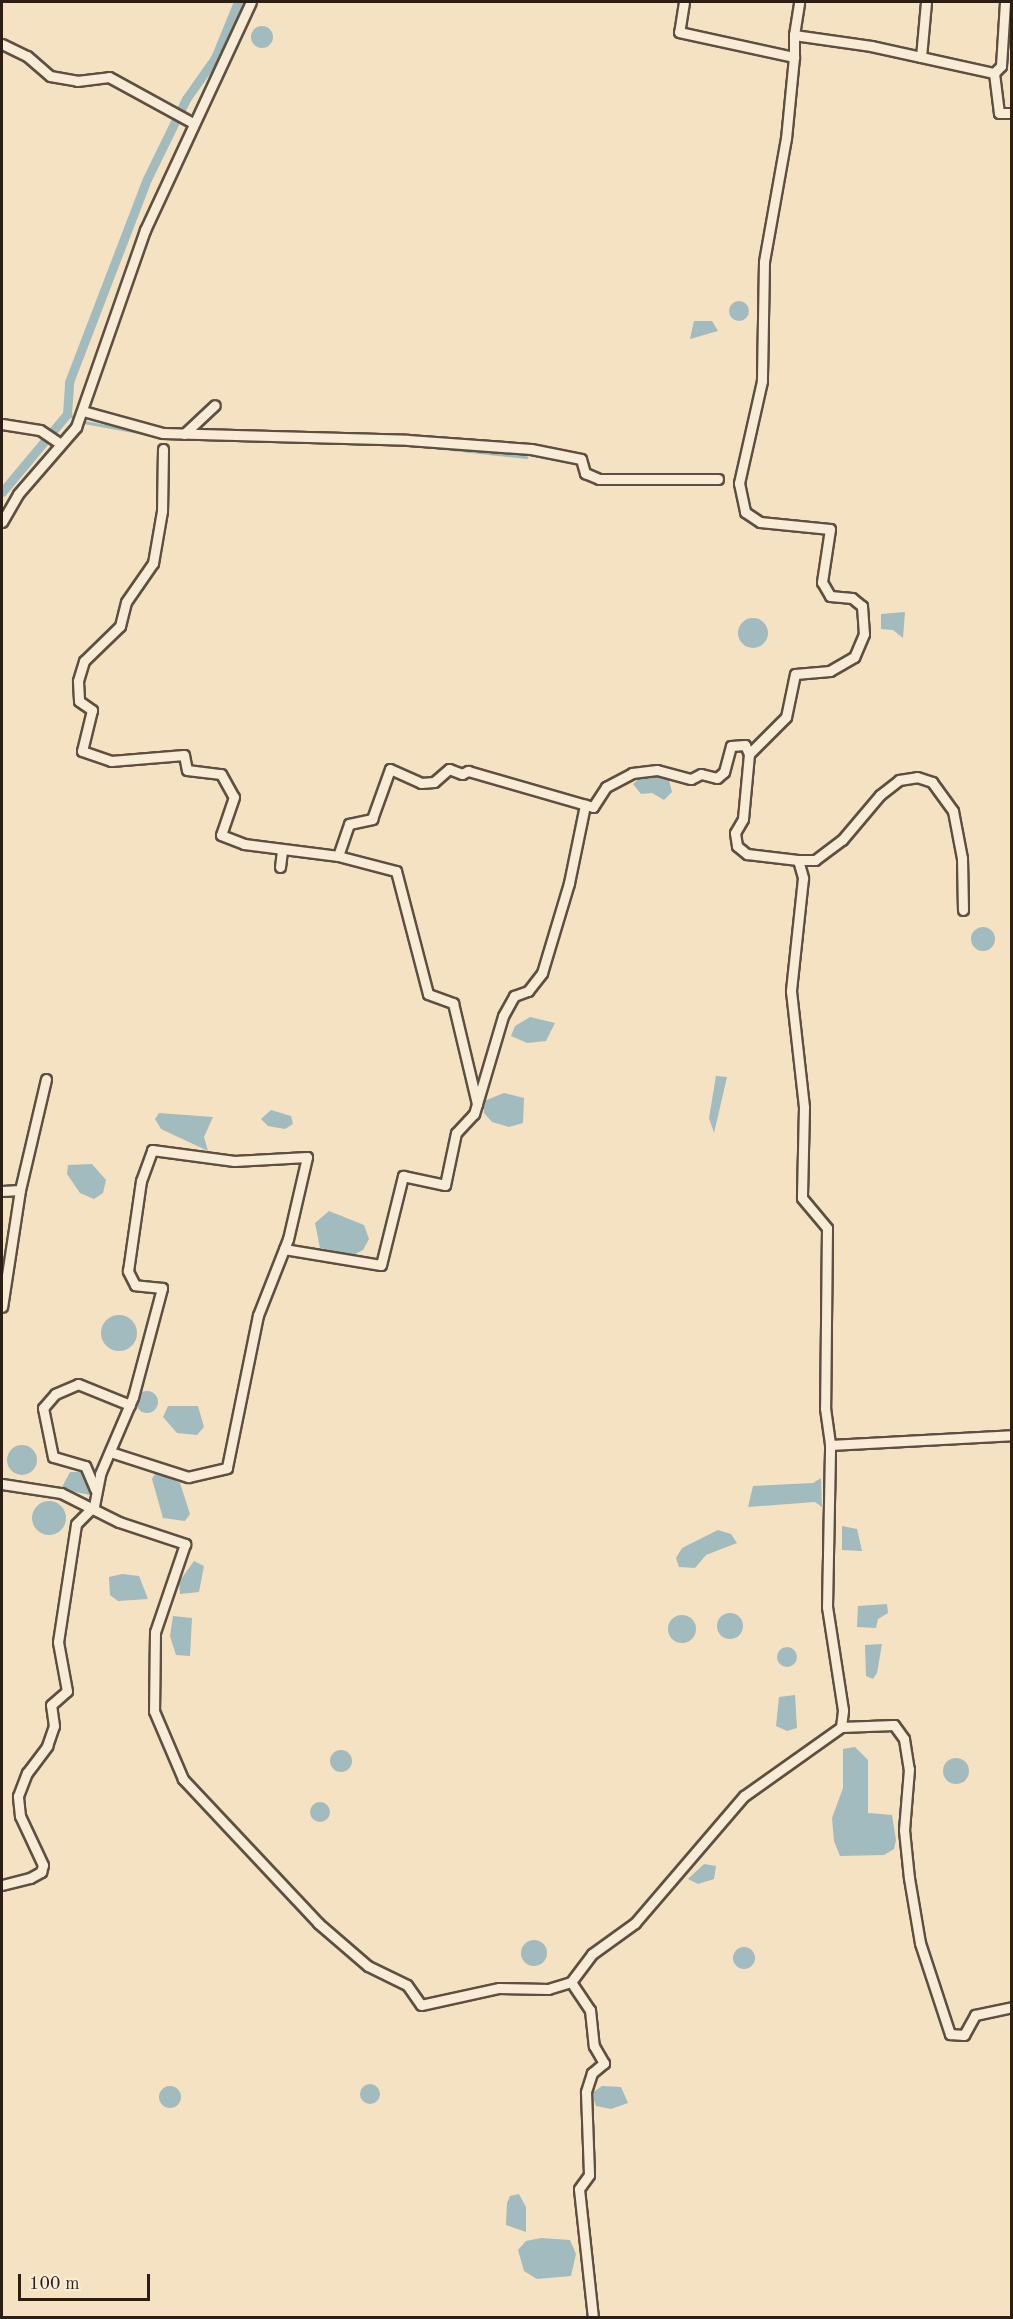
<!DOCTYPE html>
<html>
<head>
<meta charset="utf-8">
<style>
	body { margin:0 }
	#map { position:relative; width:1013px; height:2319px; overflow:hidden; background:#f4e2c2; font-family:"Old Standard TT",serif }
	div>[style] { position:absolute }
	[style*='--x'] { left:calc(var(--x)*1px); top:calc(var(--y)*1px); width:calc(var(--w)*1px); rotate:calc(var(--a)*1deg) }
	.water>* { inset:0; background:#a1bbbe }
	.round { border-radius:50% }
	.stream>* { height:3px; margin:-1.5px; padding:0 1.5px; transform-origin:1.5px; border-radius:1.5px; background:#a1bbbe }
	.canal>* { height:9px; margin:-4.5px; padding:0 4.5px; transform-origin:4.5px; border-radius:4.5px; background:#a1bbbe }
	.roads { filter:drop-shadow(2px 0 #5e4f40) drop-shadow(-2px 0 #5e4f40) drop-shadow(0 2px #5e4f40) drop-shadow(0 -2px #5e4f40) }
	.street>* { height:9px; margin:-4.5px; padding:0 4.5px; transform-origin:4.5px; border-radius:4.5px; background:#f8ecd7 }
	span { translate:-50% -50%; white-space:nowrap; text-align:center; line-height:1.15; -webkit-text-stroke:5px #f8ecd7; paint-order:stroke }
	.frame { position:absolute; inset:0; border:3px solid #2c1e15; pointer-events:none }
	.scale { position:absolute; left:18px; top:2274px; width:132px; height:27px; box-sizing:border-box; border:3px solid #2c1e15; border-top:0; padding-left:8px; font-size:18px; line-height:21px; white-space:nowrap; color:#2c1e15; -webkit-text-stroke:4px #f8ecd7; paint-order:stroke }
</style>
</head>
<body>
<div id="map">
	<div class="water">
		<i class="round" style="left:251px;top:26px;width:22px;height:22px"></i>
		<i class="round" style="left:729px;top:301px;width:20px;height:20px"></i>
		<i style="clip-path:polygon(694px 321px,712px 321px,718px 331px,690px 339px)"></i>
		<i style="clip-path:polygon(905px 612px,903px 638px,893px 630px,881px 629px,881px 614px)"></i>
		<i class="round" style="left:738px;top:618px;width:30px;height:30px"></i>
		<i style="clip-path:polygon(662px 776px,669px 780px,672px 792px,664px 800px,652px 793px,641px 794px,633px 784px,641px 777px)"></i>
		<i class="round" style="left:971px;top:927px;width:24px;height:24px"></i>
		<i style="clip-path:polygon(530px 1017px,555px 1023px,546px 1041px,527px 1043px,511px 1036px,515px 1026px)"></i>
		<i style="clip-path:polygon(716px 1076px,727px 1077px,714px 1133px,709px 1118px)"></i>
		<i style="clip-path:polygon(504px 1093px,524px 1098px,523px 1123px,509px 1127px,492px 1122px,484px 1113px,484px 1101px)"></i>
		<i style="clip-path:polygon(271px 1110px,291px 1116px,293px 1124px,285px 1129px,268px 1126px,261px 1119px)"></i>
		<i style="clip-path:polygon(159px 1113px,213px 1117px,204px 1137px,208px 1151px,161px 1129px,155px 1119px)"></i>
		<i style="clip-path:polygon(92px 1164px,106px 1180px,103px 1193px,94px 1199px,80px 1193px,67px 1174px,68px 1165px)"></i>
		<i style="clip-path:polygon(329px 1211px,364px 1225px,369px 1239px,363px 1250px,353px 1255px,320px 1248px,315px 1223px)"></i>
		<i class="round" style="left:101px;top:1315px;width:36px;height:36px"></i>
		<i class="round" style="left:136px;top:1391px;width:22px;height:22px"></i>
		<i style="clip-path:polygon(168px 1406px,198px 1406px,204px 1427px,197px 1435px,177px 1433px,163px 1417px)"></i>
		<i class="round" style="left:7px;top:1445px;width:30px;height:30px"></i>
		<i style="clip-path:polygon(70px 1472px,83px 1472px,92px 1490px,90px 1495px,61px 1489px)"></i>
		<i style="clip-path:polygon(156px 1472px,180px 1483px,190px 1514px,185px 1521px,163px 1518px,152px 1479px)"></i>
		<i style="clip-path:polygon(821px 1478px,822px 1507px,815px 1502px,748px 1507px,753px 1486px,813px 1483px)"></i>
		<i class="round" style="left:32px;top:1501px;width:34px;height:34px"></i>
		<i style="clip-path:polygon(842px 1526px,857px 1529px,862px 1551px,842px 1550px)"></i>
		<i style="clip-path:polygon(718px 1530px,731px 1534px,737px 1543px,706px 1555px,695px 1568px,679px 1567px,676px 1558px,682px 1548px)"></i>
		<i style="clip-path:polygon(194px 1561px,204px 1566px,199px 1592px,180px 1594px,179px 1582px)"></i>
		<i style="clip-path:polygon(122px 1574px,139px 1576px,148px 1599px,118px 1601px,110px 1595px,109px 1577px)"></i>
		<i style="clip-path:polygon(887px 1604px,888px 1613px,878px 1619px,876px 1628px,857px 1627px,858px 1606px)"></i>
		<i class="round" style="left:717px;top:1613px;width:26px;height:26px"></i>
		<i class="round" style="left:668px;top:1615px;width:28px;height:28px"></i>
		<i style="clip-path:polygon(173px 1616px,192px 1618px,190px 1656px,176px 1655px,170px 1636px)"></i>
		<i style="clip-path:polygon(882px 1644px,877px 1673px,873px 1679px,866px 1676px,865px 1645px)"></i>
		<i class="round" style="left:777px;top:1647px;width:20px;height:20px"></i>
		<i style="clip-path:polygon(795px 1695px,797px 1728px,787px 1731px,776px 1726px,779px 1697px)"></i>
		<i style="clip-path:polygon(855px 1747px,868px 1760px,868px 1813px,892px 1815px,896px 1840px,894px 1849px,884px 1855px,840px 1856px,834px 1841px,832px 1818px,843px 1788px,843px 1749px)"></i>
		<i class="round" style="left:330px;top:1750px;width:22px;height:22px"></i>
		<i class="round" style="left:943px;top:1758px;width:26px;height:26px"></i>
		<i class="round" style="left:310px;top:1802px;width:20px;height:20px"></i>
		<i style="clip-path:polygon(704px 1864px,716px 1866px,714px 1879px,698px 1884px,688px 1879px)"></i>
		<i class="round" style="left:521px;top:1940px;width:26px;height:26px"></i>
		<i class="round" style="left:733px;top:1947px;width:22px;height:22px"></i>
		<i class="round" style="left:360px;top:2084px;width:20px;height:20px"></i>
		<i class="round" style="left:159px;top:2086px;width:22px;height:22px"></i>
		<i style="clip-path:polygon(602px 2086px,621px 2087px,628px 2103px,611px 2109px,596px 2106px,592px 2093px)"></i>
		<i style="clip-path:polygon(519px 2194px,526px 2207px,526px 2232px,506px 2225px,507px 2203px,510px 2196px)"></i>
		<i style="clip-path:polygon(541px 2238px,570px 2240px,576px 2254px,571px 2276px,537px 2279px,524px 2271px,518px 2250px,526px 2241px)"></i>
	</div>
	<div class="stream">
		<i style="--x:67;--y:414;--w:11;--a:27"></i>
		<i style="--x:84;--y:422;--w:77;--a:10.4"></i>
		<i style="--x:166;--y:437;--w:245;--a:1.9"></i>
		<i style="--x:424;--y:446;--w:103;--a:6.2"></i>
	</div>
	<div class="canal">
		<i style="--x:2;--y:492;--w:102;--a:-50.2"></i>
		<i style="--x:67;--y:414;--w:32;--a:-86"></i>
		<i style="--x:69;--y:382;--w:217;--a:-69"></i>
		<i style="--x:147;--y:179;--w:89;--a:-64"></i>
		<i style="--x:186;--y:99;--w:50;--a:-54.7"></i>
		<i style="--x:215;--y:58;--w:61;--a:-67.7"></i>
	</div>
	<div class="roads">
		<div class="street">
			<i style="--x:684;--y:2;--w:30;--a:99"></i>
			<i style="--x:679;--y:32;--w:118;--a:12.3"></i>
			<i style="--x:794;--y:57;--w:81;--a:95.6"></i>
			<i style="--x:786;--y:138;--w:126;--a:100.1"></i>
			<i style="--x:764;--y:262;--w:119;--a:91"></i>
			<i style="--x:762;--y:381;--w:105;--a:102.7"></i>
			<i style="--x:739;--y:483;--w:30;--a:78"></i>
			<i style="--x:745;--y:512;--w:18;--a:34"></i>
			<i style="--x:760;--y:522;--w:70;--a:5.7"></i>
			<i style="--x:830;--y:529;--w:54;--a:98.6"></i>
			<i style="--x:822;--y:582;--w:16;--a:60"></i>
			<i style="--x:830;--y:596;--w:22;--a:5"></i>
			<i style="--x:852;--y:598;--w:13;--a:39"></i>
			<i style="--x:862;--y:606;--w:28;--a:86"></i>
			<i style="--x:864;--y:634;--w:25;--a:113"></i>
			<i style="--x:854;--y:657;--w:28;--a:150"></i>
			<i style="--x:830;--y:671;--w:35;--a:175"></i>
			<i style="--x:795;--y:674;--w:44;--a:101.8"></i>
			<i style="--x:786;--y:717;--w:52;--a:135"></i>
			<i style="--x:749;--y:754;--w:65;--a:95.3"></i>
			<i style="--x:743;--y:819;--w:16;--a:120"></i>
			<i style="--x:735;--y:833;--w:13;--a:81"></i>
			<i style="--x:737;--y:846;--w:13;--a:39"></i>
			<i style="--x:747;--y:854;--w:51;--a:6.7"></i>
			<i style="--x:798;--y:860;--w:19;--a:74"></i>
			<i style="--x:803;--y:878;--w:114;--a:96.1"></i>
			<i style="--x:791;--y:991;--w:117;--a:83.6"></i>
			<i style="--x:804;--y:1107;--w:91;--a:91.3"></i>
			<i style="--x:802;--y:1198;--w:39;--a:50"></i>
			<i style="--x:827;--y:1228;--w:180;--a:90.6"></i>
			<i style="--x:825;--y:1408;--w:37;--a:82"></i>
			<i style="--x:794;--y:35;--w:33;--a:-81"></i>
			<i style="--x:2;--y:44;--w:28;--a:26"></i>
			<i style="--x:27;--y:56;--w:30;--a:41"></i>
			<i style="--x:50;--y:76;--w:27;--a:10"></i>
			<i style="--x:77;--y:81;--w:32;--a:-7"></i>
			<i style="--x:109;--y:77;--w:96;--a:28.7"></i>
			<i style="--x:794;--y:57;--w:22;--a:-90"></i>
			<i style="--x:794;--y:35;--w:78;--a:8.1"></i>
			<i style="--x:871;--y:46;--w:126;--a:12.4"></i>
			<i style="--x:994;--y:73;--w:40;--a:82.9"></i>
			<i style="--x:999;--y:113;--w:13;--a:0"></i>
			<i style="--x:921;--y:57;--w:55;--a:-84.8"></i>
			<i style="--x:994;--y:73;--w:10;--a:-45"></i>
			<i style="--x:1001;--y:66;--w:64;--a:-86.4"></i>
			<i style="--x:83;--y:411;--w:83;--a:15.4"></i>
			<i style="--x:163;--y:433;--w:245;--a:1.6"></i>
			<i style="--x:408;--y:440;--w:123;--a:4.2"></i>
			<i style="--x:531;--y:449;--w:51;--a:11.3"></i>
			<i style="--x:581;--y:459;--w:15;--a:74"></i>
			<i style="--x:585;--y:473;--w:15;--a:23"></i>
			<i style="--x:599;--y:479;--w:119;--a:0"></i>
			<i style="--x:2;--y:424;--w:38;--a:9"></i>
			<i style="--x:40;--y:430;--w:25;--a:34"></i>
			<i style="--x:184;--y:434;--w:42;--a:-43.1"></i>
			<i style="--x:163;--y:449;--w:62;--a:90.9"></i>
			<i style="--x:162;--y:511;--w:53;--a:99.8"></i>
			<i style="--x:153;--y:563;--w:47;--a:124.7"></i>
			<i style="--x:126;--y:602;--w:25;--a:104"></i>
			<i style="--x:120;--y:626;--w:50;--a:135.8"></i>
			<i style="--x:84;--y:661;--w:21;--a:107"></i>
			<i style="--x:78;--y:681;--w:20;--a:87"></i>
			<i style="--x:79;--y:701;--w:16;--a:35"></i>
			<i style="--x:92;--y:710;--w:42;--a:103.7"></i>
			<i style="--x:82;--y:751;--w:31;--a:19"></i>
			<i style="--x:111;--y:761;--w:73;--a:-4.7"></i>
			<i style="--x:184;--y:755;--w:15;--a:79"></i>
			<i style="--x:187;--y:770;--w:34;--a:7"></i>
			<i style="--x:221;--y:774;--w:26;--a:61"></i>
			<i style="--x:234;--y:797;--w:40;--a:108.9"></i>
			<i style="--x:221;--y:835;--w:25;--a:21"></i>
			<i style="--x:244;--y:844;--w:95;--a:7.3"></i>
			<i style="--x:338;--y:856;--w:34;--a:-71"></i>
			<i style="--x:349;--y:824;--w:24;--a:-12"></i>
			<i style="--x:372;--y:819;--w:53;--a:-70.2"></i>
			<i style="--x:390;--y:769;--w:34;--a:24"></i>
			<i style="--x:421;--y:783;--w:13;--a:-4"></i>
			<i style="--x:434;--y:782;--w:20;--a:-41"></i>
			<i style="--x:449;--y:769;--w:14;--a:21"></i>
			<i style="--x:462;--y:774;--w:7;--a:-27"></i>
			<i style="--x:468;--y:771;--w:130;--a:16.1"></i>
			<i style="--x:593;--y:807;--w:24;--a:-57"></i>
			<i style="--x:606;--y:787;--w:30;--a:-28"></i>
			<i style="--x:632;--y:773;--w:25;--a:-7"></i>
			<i style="--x:657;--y:770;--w:35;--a:15"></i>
			<i style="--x:691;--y:779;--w:11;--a:-27"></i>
			<i style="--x:701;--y:774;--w:16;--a:14"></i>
			<i style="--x:717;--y:778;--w:9;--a:-41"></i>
			<i style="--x:724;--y:772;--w:27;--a:-75"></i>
			<i style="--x:731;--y:746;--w:14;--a:-4"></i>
			<i style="--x:745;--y:745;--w:10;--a:66"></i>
			<i style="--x:2;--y:522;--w:32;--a:-60"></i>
			<i style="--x:18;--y:494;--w:89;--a:-49.1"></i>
			<i style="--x:76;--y:427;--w:209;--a:-70.7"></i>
			<i style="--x:145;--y:230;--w:251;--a:-65.1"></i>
			<i style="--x:338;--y:856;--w:60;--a:14.5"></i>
			<i style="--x:396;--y:871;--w:127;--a:75.4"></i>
			<i style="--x:428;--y:994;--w:27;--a:20"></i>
			<i style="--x:453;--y:1003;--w:104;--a:76.6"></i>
			<i style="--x:798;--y:860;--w:17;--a:0"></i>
			<i style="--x:815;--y:860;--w:34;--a:-37"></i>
			<i style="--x:842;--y:840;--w:59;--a:-49.8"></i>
			<i style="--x:880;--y:795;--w:24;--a:-38"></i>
			<i style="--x:899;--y:780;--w:18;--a:-9"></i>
			<i style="--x:917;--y:777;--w:16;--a:18"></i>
			<i style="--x:932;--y:782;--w:36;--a:54"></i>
			<i style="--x:953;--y:811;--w:48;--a:79.2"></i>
			<i style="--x:962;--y:858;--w:52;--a:88.9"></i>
			<i style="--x:280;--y:867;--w:16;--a:-83"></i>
			<i style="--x:20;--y:1190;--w:114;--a:-76.8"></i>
			<i style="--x:2;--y:1191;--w:18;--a:-3"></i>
			<i style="--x:20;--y:1190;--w:118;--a:98.7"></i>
			<i style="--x:284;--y:1249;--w:98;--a:9.4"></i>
			<i style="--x:381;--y:1265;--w:92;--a:-76.1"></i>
			<i style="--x:403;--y:1176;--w:43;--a:12.1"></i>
			<i style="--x:445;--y:1185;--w:53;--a:-78.1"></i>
			<i style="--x:456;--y:1133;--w:26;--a:-47"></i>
			<i style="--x:474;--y:1114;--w:102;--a:-73.5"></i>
			<i style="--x:503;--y:1016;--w:23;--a:-61"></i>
			<i style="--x:514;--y:996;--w:15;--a:-20"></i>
			<i style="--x:528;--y:991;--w:23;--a:-52"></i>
			<i style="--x:542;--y:973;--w:94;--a:-73.3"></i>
			<i style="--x:569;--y:883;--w:80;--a:-78.4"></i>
			<i style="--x:2;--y:1484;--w:60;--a:8.7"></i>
			<i style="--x:61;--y:1493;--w:65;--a:26.6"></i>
			<i style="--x:119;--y:1522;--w:70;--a:18.4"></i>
			<i style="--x:185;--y:1544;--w:93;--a:108.8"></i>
			<i style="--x:155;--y:1632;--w:79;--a:90.7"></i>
			<i style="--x:154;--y:1711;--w:74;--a:66.9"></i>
			<i style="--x:183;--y:1779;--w:197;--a:46.8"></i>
			<i style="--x:318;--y:1923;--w:66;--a:40.7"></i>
			<i style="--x:368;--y:1966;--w:43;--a:26"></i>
			<i style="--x:407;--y:1985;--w:24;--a:55"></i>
			<i style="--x:421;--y:2005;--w:80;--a:-12.3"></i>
			<i style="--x:499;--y:1988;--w:49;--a:1.2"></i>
			<i style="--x:548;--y:1989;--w:24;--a:-17"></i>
			<i style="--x:571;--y:1982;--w:35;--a:-53"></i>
			<i style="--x:592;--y:1954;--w:53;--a:-35.8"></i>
			<i style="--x:635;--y:1923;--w:167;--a:-49.4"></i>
			<i style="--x:744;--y:1796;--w:119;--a:-35.4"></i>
			<i style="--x:841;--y:1727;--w:17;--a:-83"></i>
			<i style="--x:843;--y:1710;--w:104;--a:-98.8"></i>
			<i style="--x:827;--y:1607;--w:162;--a:-88.9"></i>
			<i style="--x:830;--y:1445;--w:182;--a:-3.1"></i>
			<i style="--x:95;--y:1489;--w:25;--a:-113"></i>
			<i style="--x:85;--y:1466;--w:33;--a:-164"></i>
			<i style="--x:53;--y:1457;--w:50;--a:-101.5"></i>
			<i style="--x:43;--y:1408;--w:18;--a:-49"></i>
			<i style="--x:55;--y:1394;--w:25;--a:-23"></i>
			<i style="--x:78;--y:1384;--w:56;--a:22"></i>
			<i style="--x:841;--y:1727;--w:53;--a:-2.2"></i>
			<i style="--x:894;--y:1725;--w:17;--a:54"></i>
			<i style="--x:904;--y:1739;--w:30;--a:81"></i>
			<i style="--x:909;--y:1769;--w:61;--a:94.7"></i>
			<i style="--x:904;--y:1830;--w:48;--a:84.1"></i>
			<i style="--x:909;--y:1878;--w:66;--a:80.4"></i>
			<i style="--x:920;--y:1943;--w:96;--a:71.8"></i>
			<i style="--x:950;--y:2034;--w:14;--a:4"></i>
			<i style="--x:964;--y:2035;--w:23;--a:-61"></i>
			<i style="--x:975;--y:2015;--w:38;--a:-12"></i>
			<i style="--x:2;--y:1885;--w:29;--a:-14"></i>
			<i style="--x:30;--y:1878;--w:13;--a:-29"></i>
			<i style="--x:41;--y:1872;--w:7;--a:-74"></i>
			<i style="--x:43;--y:1865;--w:54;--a:-115.1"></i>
			<i style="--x:20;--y:1816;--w:20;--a:-96"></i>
			<i style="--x:18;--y:1796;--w:25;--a:-69"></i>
			<i style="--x:27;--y:1773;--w:34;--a:-53"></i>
			<i style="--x:47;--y:1746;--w:21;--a:-71"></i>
			<i style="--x:54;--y:1726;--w:21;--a:-98"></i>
			<i style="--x:51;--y:1705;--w:21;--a:-41"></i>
			<i style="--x:67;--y:1691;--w:50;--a:-100.4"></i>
			<i style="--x:58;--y:1642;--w:119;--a:-81.3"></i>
			<i style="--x:76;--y:1524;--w:25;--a:-45"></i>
			<i style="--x:94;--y:1506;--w:33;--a:-79"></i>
			<i style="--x:100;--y:1474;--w:84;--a:-66.8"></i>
			<i style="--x:133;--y:1397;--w:113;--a:-75.1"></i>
			<i style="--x:162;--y:1288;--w:27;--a:-174"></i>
			<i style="--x:135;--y:1285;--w:16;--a:-117"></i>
			<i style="--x:128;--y:1271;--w:91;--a:-81.8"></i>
			<i style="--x:141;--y:1181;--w:33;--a:-70"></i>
			<i style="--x:152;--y:1150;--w:83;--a:7.6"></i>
			<i style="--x:234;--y:1161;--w:73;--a:-3.1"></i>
			<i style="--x:307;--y:1157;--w:84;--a:103"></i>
			<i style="--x:288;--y:1239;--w:82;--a:111.5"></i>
			<i style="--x:258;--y:1315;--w:156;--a:101.5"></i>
			<i style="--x:227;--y:1468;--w:40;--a:167"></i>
			<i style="--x:188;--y:1477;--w:82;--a:-162.2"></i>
			<i style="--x:571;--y:1982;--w:34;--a:56"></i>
			<i style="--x:590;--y:2010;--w:36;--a:84"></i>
			<i style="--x:594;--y:2046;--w:20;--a:60"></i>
			<i style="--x:604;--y:2063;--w:16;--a:140"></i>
			<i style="--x:592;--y:2073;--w:20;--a:108"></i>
			<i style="--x:586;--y:2092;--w:83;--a:87.9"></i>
			<i style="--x:589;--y:2175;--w:17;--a:126"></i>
			<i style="--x:579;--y:2189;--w:130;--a:83.8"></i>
		</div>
	</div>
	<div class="frame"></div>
	<div class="scale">100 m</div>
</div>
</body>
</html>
